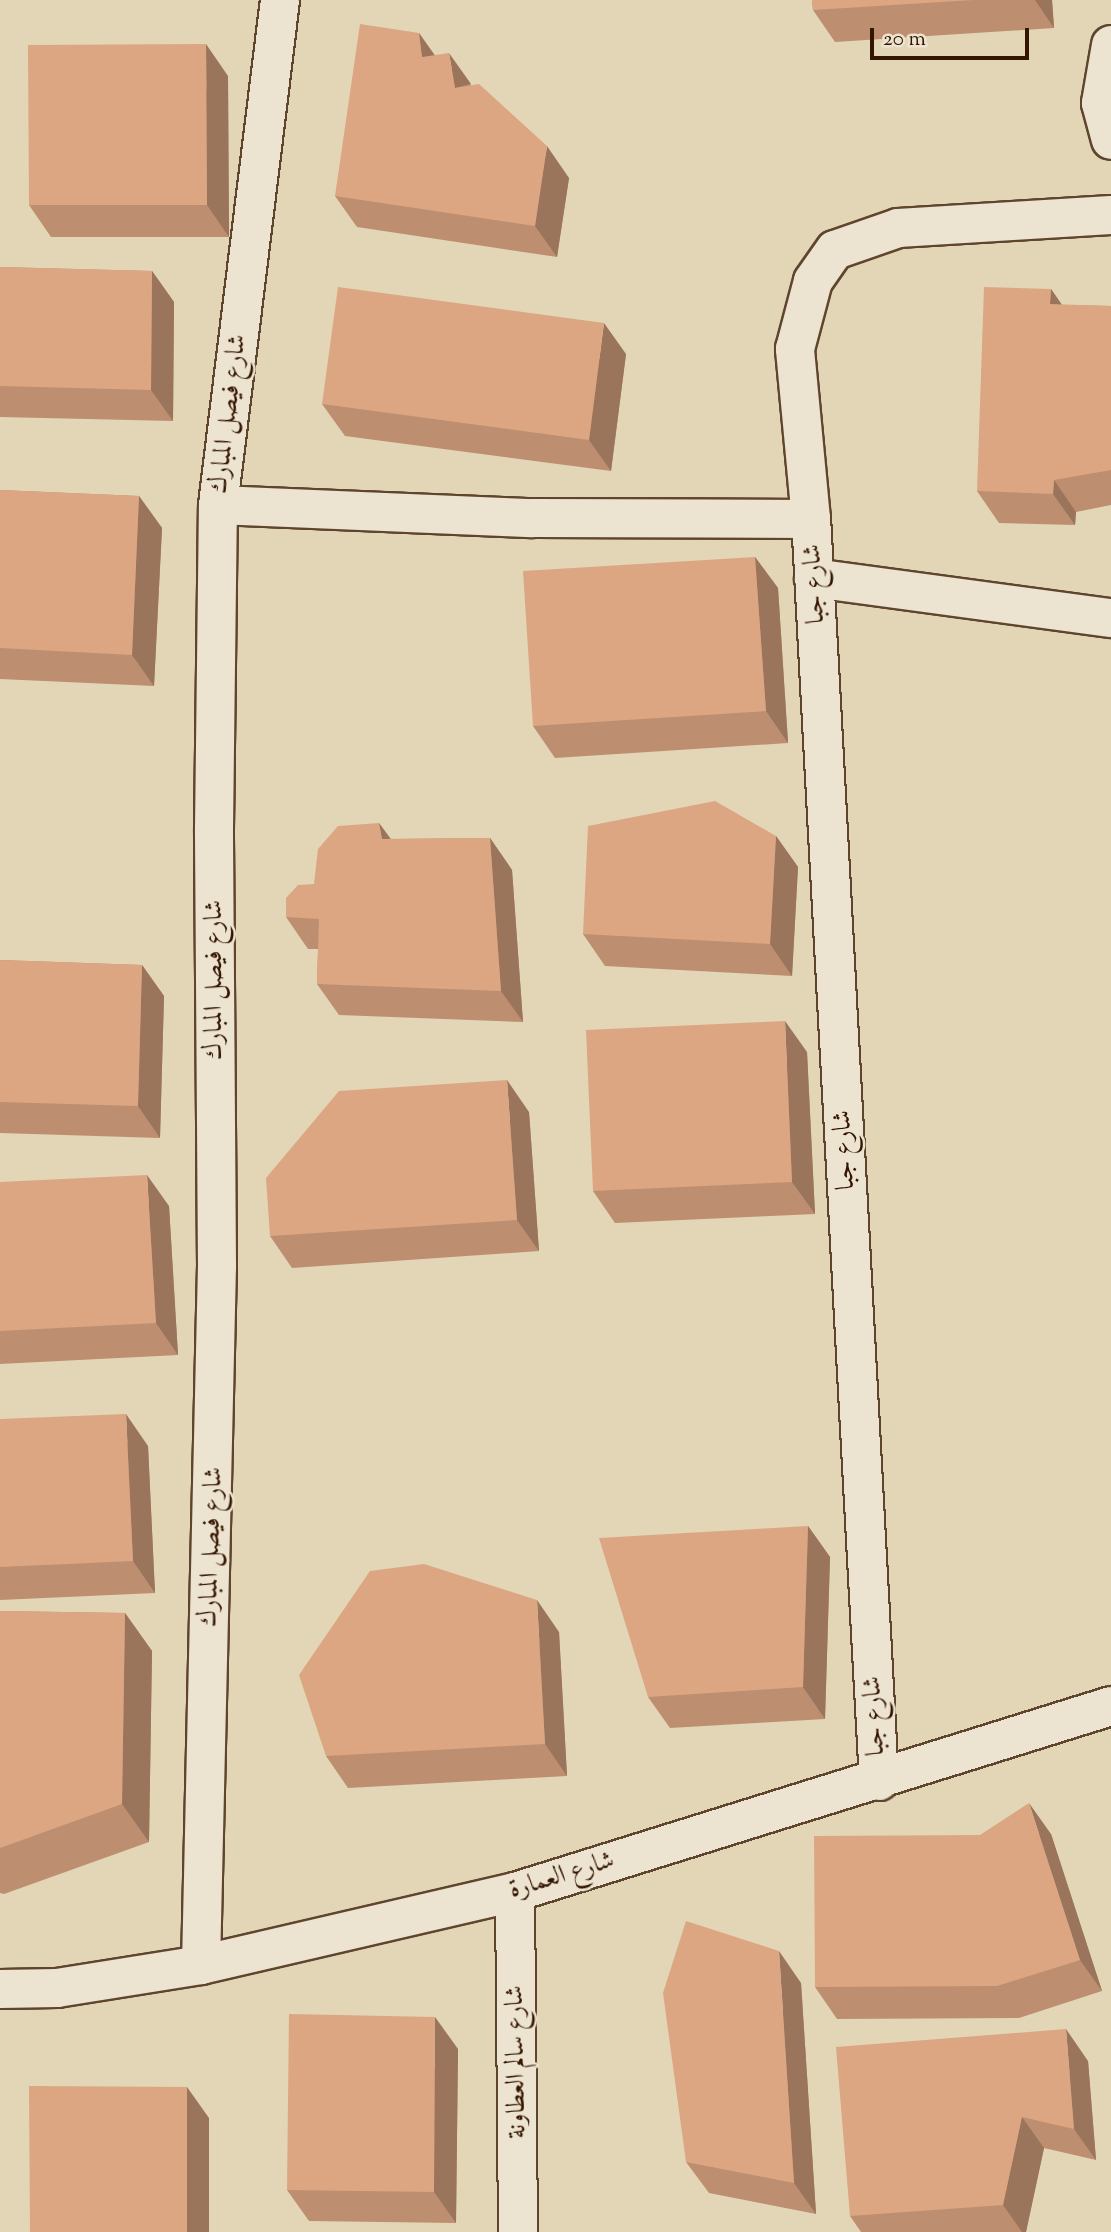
<!DOCTYPE html>
<html>
<head>
<meta charset="utf-8">
<style>
	body { margin:0 }
	#map { position:relative; width:1111px; height:2232px; overflow:hidden; background:#e2d6b6; font-family:"Sorts Mill Goudy",Amiri,serif }
	div>[style] { position:absolute }
	[style*='--x'] { left:calc(var(--x)*1px); top:calc(var(--y)*1px); width:calc(var(--w)*1px); rotate:calc(var(--a)*1deg) }
	.roads { filter:drop-shadow(2px 0 #60452e) drop-shadow(-2px 0 #60452e) drop-shadow(0 2px #60452e) drop-shadow(0 -2px #60452e) }
	.minor>* { height:38px; margin:-19px; padding:0 19px; transform-origin:19px; border-radius:19px; background:#ece4d0 }
	.wall>* { inset:0; background:#bd8f70 }
	.shaded-wall>* { inset:0; background:#9a745b }
	.building>* { inset:0; background:#dca682 }
	span { translate:-50% -50%; white-space:nowrap; text-align:center; line-height:1.15; -webkit-text-stroke:5px #ece4d0; paint-order:stroke }
	.street-label { font-size:26px; color:#341500 }
	.scale { position:absolute; left:870px; top:28px; width:159px; height:32px; box-sizing:border-box; border:4px solid #341500; border-top:0; padding-left:9px; font-size:21px; line-height:24px; white-space:nowrap; color:#341500; -webkit-text-stroke:5px #ece4d0; paint-order:stroke }
</style>
</head>
<body>
<div id="map">
	<div class="roads">
		<div class="minor">
			<i style="--x:1111;--y:45;--w:59;--a:99.8"></i>
			<i style="--x:1101;--y:103;--w:38;--a:75"></i>
			<i style="--x:218;--y:505;--w:315;--a:2.4"></i>
			<i style="--x:533;--y:518;--w:278;--a:0.2"></i>
			<i style="--x:814;--y:578;--w:300;--a:7.7"></i>
			<i style="--x:879;--y:1781;--w:1264;--a:-93.08"></i>
			<i style="--x:811;--y:519;--w:171;--a:-95.4"></i>
			<i style="--x:795;--y:349;--w:70;--a:-75.2"></i>
			<i style="--x:813;--y:281;--w:38;--a:-55"></i>
			<i style="--x:835;--y:250;--w:67;--a:-19.2"></i>
			<i style="--x:898;--y:228;--w:213;--a:-3.5"></i>
			<i style="--x:515;--y:1892;--w:340;--a:89.5"></i>
			<i style="--x:201;--y:1965;--w:699;--a:-88.69"></i>
			<i style="--x:217;--y:1266;--w:437;--a:-90.4"></i>
			<i style="--x:214;--y:829;--w:324;--a:-89.3"></i>
			<i style="--x:218;--y:505;--w:509;--a:-83"></i>
			<i style="--x:0;--y:1989;--w:57;--a:-1"></i>
			<i style="--x:57;--y:1988;--w:146;--a:-9.1"></i>
			<i style="--x:201;--y:1965;--w:322;--a:-13.1"></i>
			<i style="--x:515;--y:1892;--w:624;--a:-17.33"></i>
		</div>
	</div>
	<div class="wall">
		<i style="clip-path:polygon(812px 0,1052px 0,1054px 28px,835px 42px,813px 10px)"></i>
		<i style="clip-path:polygon(419px 33px,434px 55px,471px 85px,569px 178px,557px 257px,357px 227px,335px 196px)"></i>
		<i style="clip-path:polygon(228px 76px,229px 237px,51px 237px,29px 205px)"></i>
		<i style="clip-path:polygon(0 267px,152px 271px,174px 302px,173px 421px,0 417px)"></i>
		<i style="clip-path:polygon(1051px 289px,1062px 305px,1111px 306px,1111px 505px,1076px 512px,1075px 525px,999px 523px,977px 491px)"></i>
		<i style="clip-path:polygon(626px 354px,611px 471px,345px 436px,322px 404px)"></i>
		<i style="clip-path:polygon(0 490px,139px 496px,162px 528px,154px 686px,0 679px)"></i>
		<i style="clip-path:polygon(755px 557px,778px 588px,788px 743px,555px 758px,533px 726px)"></i>
		<i style="clip-path:polygon(379px 823px,391px 839px,490px 838px,512px 870px,523px 1022px,339px 1015px,317px 984px,318px 949px,308px 949px,286px 917px,314px 884px)"></i>
		<i style="clip-path:polygon(776px 836px,798px 867px,792px 976px,605px 966px,583px 934px)"></i>
		<i style="clip-path:polygon(0 960px,142px 965px,164px 996px,160px 1138px,0 1133px)"></i>
		<i style="clip-path:polygon(807px 1052px,815px 1214px,615px 1223px,593px 1191px)"></i>
		<i style="clip-path:polygon(529px 1112px,539px 1251px,292px 1268px,270px 1236px)"></i>
		<i style="clip-path:polygon(0 1182px,169px 1206px,178px 1355px,0 1364px)"></i>
		<i style="clip-path:polygon(0 1419px,148px 1446px,155px 1593px,0 1600px)"></i>
		<i style="clip-path:polygon(808px 1526px,830px 1557px,825px 1719px,670px 1728px,648px 1697px)"></i>
		<i style="clip-path:polygon(0 1611px,125px 1613px,152px 1651px,149px 1842px,4px 1894px,0 1893px)"></i>
		<i style="clip-path:polygon(559px 1632px,567px 1776px,348px 1788px,326px 1756px)"></i>
		<i style="clip-path:polygon(1051px 1834px,1102px 1991px,1019px 2018px,837px 2019px,815px 1987px,980px 1835px)"></i>
		<i style="clip-path:polygon(801px 1983px,816px 2214px,709px 2193px,686px 2162px)"></i>
		<i style="clip-path:polygon(458px 2049px,456px 2223px,309px 2221px,287px 2190px)"></i>
		<i style="clip-path:polygon(1088px 2061px,1096px 2160px,1044px 2148px,1026px 2232px,861px 2232px,850px 2216px)"></i>
	</div>
	<div class="shaded-wall">
		<i style="clip-path:polygon(1035px 0,1052px 0,1054px 28px)"></i>
		<i style="clip-path:polygon(419px 33px,441px 64px,422px 57px)"></i>
		<i style="clip-path:polygon(206px 44px,228px 76px,229px 237px,207px 205px)"></i>
		<i style="clip-path:polygon(449px 53px,471px 84px,455px 88px)"></i>
		<i style="clip-path:polygon(547px 146px,569px 178px,557px 257px,535px 226px)"></i>
		<i style="clip-path:polygon(152px 271px,174px 302px,173px 421px,151px 390px)"></i>
		<i style="clip-path:polygon(1051px 289px,1073px 321px,1050px 304px)"></i>
		<i style="clip-path:polygon(604px 323px,626px 354px,611px 471px,589px 440px)"></i>
		<i style="clip-path:polygon(1054px 480px,1076px 512px,1075px 525px,1053px 494px)"></i>
		<i style="clip-path:polygon(139px 496px,162px 528px,154px 686px,132px 655px)"></i>
		<i style="clip-path:polygon(755px 557px,778px 588px,788px 743px,766px 711px)"></i>
		<i style="clip-path:polygon(379px 823px,401px 854px,382px 839px)"></i>
		<i style="clip-path:polygon(776px 836px,798px 867px,792px 976px,770px 944px)"></i>
		<i style="clip-path:polygon(490px 838px,512px 870px,523px 1022px,501px 991px)"></i>
		<i style="clip-path:polygon(142px 965px,164px 996px,160px 1138px,138px 1106px)"></i>
		<i style="clip-path:polygon(785px 1021px,807px 1052px,815px 1214px,792px 1182px)"></i>
		<i style="clip-path:polygon(507px 1080px,529px 1112px,539px 1251px,517px 1220px)"></i>
		<i style="clip-path:polygon(147px 1175px,169px 1206px,178px 1355px,156px 1323px)"></i>
		<i style="clip-path:polygon(126px 1414px,148px 1446px,155px 1593px,133px 1561px)"></i>
		<i style="clip-path:polygon(808px 1526px,830px 1557px,825px 1719px,803px 1687px)"></i>
		<i style="clip-path:polygon(537px 1600px,559px 1632px,567px 1776px,545px 1744px)"></i>
		<i style="clip-path:polygon(125px 1613px,152px 1651px,149px 1842px,122px 1804px)"></i>
		<i style="clip-path:polygon(1029px 1803px,1051px 1834px,1102px 1991px,1080px 1960px)"></i>
		<i style="clip-path:polygon(779px 1951px,801px 1983px,816px 2214px,794px 2183px)"></i>
		<i style="clip-path:polygon(435px 2017px,458px 2049px,456px 2223px,434px 2192px)"></i>
		<i style="clip-path:polygon(1066px 2029px,1088px 2061px,1096px 2160px,1074px 2129px)"></i>
		<i style="clip-path:polygon(187px 2087px,209px 2118px,209px 2232px,187px 2232px)"></i>
		<i style="clip-path:polygon(1022px 2117px,1044px 2148px,1026px 2232px,1022px 2232px,1003px 2205px)"></i>
	</div>
	<div class="building">
		<i style="clip-path:polygon(812px 0,973px 0,813px 10px)"></i>
		<i style="clip-path:polygon(360px 24px,419px 33px,422px 57px,449px 53px,455px 88px,479px 84px,547px 146px,535px 226px,335px 196px)"></i>
		<i style="clip-path:polygon(206px 44px,207px 205px,29px 205px,28px 45px)"></i>
		<i style="clip-path:polygon(0 267px,152px 271px,151px 390px,0 386px)"></i>
		<i style="clip-path:polygon(338px 287px,604px 323px,589px 440px,322px 404px)"></i>
		<i style="clip-path:polygon(984px 287px,1051px 289px,1050px 304px,1111px 306px,1111px 470px,1054px 480px,1053px 494px,977px 491px)"></i>
		<i style="clip-path:polygon(0 490px,139px 496px,132px 655px,0 648px)"></i>
		<i style="clip-path:polygon(755px 557px,766px 711px,533px 726px,523px 571px)"></i>
		<i style="clip-path:polygon(715px 801px,776px 836px,770px 944px,583px 934px,588px 826px)"></i>
		<i style="clip-path:polygon(379px 823px,382px 839px,490px 838px,501px 991px,317px 984px,319px 919px,286px 917px,286px 898px,298px 885px,314px 884px,318px 849px,338px 826px)"></i>
		<i style="clip-path:polygon(0 960px,142px 965px,138px 1106px,0 1102px)"></i>
		<i style="clip-path:polygon(785px 1021px,792px 1182px,593px 1191px,586px 1030px)"></i>
		<i style="clip-path:polygon(507px 1080px,517px 1220px,270px 1236px,266px 1178px,339px 1091px)"></i>
		<i style="clip-path:polygon(147px 1175px,156px 1323px,0 1331px,0 1182px)"></i>
		<i style="clip-path:polygon(126px 1414px,133px 1561px,0 1567px,0 1419px)"></i>
		<i style="clip-path:polygon(808px 1526px,803px 1687px,648px 1697px,599px 1538px)"></i>
		<i style="clip-path:polygon(424px 1564px,537px 1600px,545px 1744px,326px 1756px,299px 1675px,370px 1571px)"></i>
		<i style="clip-path:polygon(0 1611px,125px 1613px,122px 1804px,0 1848px)"></i>
		<i style="clip-path:polygon(1029px 1803px,1080px 1960px,997px 1986px,815px 1987px,814px 1836px,980px 1835px)"></i>
		<i style="clip-path:polygon(686px 1921px,779px 1951px,794px 2183px,686px 2162px,663px 1993px)"></i>
		<i style="clip-path:polygon(289px 2014px,435px 2017px,434px 2192px,287px 2190px)"></i>
		<i style="clip-path:polygon(1066px 2029px,1074px 2129px,1022px 2117px,1003px 2205px,850px 2216px,836px 2047px)"></i>
		<i style="clip-path:polygon(29px 2086px,187px 2087px,187px 2232px,30px 2232px)"></i>
	</div>
	<div class="street-label">
		<span style="left:229px;top:414px;rotate:-83deg">شارع فيصل المبارك</span>
		<span style="left:815px;top:584px;rotate:-93deg">شارع جبا</span>
		<span style="left:215px;top:980px;rotate:-90deg">شارع فيصل المبارك</span>
		<span style="left:845px;top:1150px;rotate:-93deg">شارع جبا</span>
		<span style="left:212px;top:1547px;rotate:-88deg">شارع فيصل المبارك</span>
		<span style="left:875px;top:1716px;rotate:-93deg">شارع جبا</span>
		<span style="left:562px;top:1876px;rotate:-17deg">شارع العمارة</span>
		<span style="left:517px;top:2062px;rotate:-91deg">شارع سالم العطاونة</span>
	</div>
	<div class="scale">20 m</div>
</div>
</body>
</html>
